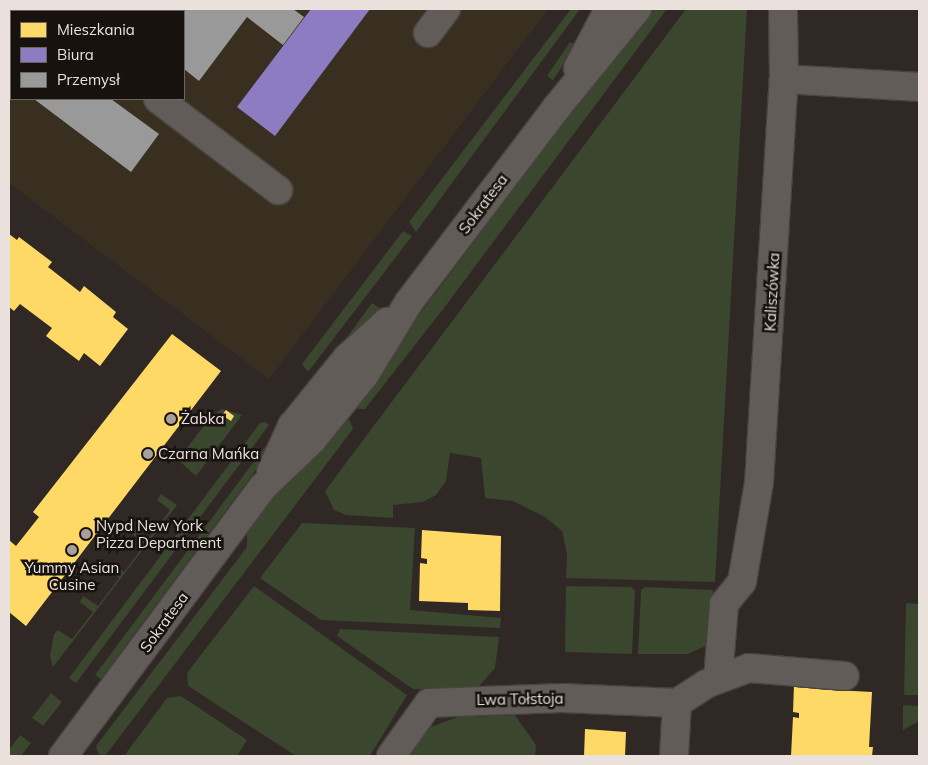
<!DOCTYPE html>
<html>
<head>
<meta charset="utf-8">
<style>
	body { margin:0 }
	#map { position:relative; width:928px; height:765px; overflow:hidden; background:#2f2824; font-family:Mulish,sans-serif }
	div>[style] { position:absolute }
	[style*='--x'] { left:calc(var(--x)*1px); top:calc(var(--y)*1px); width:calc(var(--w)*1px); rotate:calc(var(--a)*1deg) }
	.industrial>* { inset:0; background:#392f21 }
	.green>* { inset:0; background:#3a462e }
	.homes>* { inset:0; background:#ffd966 }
	.offices>* { inset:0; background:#8e7cc3 }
	.industry>* { inset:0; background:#999 }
	.roads { filter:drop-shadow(1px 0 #48433f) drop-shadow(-1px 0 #48433f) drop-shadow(0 1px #48433f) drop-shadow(0 -1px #48433f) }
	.minor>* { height:28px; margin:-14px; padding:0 14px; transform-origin:14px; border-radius:14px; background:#615c57 }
	.dots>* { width:14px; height:14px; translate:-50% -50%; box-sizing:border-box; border:2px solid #17120e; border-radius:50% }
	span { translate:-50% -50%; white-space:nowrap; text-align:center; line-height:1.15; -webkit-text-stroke:5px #17120e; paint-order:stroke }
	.street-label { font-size:15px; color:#eae1dc }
	.poi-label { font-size:15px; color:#eae1dc }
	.left { translate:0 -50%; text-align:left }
	.frame { position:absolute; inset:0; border:10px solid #eae1dc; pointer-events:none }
	.legend { position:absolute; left:10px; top:10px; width:175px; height:90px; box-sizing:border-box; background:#17120e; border:1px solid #6b6560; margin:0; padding:6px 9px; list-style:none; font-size:15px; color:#eae1dc }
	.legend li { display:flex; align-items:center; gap:10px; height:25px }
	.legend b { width:25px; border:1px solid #6b6560 }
</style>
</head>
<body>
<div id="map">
	<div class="industrial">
		<i style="clip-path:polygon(evenodd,9px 9px,548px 9px,269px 379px,9px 183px,9px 9px,11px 11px,184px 11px,184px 99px,11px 99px,11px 11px)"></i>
	</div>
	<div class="green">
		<i style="clip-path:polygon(571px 9px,580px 9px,416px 232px,409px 222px)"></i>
		<i style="clip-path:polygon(649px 9px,667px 9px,447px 304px,365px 409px,359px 409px,352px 404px)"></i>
		<i style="clip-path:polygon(686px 9px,747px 9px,715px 582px,566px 578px,567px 554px,562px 531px,545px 517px,513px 501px,485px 498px,481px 458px,450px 453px,446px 481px,436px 495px,423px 502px,393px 505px,393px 518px,346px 515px,334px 510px,325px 491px)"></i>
		<i style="clip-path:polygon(570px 42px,576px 45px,553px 80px,547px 76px)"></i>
		<i style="clip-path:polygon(403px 231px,412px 236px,308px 372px,302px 364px)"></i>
		<i style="clip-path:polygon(372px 303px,381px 309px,380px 313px,317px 378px)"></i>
		<i style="clip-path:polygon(222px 409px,242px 415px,196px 476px,178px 460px,212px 415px)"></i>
		<i style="clip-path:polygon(342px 417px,350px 421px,353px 429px,105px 756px,98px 754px,96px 746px,247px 547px,247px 526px)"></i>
		<i style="clip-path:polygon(266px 422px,269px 425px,76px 683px,69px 678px,260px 423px)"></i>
		<i style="clip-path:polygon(273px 436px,278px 440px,101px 679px,95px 675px)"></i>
		<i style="clip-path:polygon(161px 494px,177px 505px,53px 667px,50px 656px,54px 634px,58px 630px,72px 639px,93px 612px,80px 602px,83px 596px,98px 606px,119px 578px,106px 566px,110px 562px,124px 572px,145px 544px,132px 534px,134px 529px,149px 538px,170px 510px,157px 500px)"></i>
		<i style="clip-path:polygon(302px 523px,415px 528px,410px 610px,501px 618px,500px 628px,321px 620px,260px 578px)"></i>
		<i style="clip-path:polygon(254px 586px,407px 695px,370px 756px,296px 756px,188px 686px,187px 673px)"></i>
		<i style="clip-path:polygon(566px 586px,631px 587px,635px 591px,632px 654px,565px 652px)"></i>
		<i style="clip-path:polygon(645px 587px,713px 590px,708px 645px,688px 654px,638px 654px,641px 590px)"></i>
		<i style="clip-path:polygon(906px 603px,919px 604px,919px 695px,904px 695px)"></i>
		<i style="clip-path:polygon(340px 629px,499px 637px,495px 668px,475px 691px,413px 689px,337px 636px)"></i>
		<i style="clip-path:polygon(51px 693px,62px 702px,43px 726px,32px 718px)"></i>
		<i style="clip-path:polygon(181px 696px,247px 740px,237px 756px,124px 756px,167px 698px)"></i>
		<i style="clip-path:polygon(903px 705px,919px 706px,919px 721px,903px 730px)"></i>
		<i style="clip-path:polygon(515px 715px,536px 745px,535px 756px,406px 756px,425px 729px,458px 717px)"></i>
		<i style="clip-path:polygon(20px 735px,31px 743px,21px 756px,9px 756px,9px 750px)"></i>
	</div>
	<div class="homes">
		<i style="clip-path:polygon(9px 234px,17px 240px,19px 237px,52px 262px,48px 267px,80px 292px,84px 286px,116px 312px,113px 317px,128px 329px,100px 366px,84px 353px,79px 361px,46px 336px,52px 328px,20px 304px,14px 311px,9px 307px)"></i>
		<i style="clip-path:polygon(172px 334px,221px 371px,26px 626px,9px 612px,9px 540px,16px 546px,39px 517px,33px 512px)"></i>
		<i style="clip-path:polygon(226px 410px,234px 416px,231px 421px,222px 415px)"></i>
		<i style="clip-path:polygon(422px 530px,501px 536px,500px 611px,468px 610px,468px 603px,419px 601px,420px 563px,427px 564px,427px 559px,421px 558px)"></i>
		<i style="clip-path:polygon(794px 685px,816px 686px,816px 689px,872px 692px,869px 747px,873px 747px,872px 756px,791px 756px,793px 717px,799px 718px,799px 713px,793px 712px)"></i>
		<i style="clip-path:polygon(585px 729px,626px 732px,625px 756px,584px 756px)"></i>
	</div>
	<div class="offices">
		<i style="clip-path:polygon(311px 9px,370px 9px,275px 136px,237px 107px)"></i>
	</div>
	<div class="industry">
		<i style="clip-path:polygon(104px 9px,293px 9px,304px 17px,283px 45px,247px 17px,199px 81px,184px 69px,184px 11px)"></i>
		<i style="clip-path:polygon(34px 99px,111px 99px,159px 134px,131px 172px)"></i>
	</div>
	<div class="roads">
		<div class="minor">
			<i style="--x:41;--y:9;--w:4;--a:34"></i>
			<i style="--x:428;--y:33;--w:30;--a:-53"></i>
			<i style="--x:578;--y:68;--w:67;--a:-62.3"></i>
			<i style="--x:784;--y:79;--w:135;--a:3.4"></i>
			<i style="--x:158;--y:99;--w:151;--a:37.2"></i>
			<i style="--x:271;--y:472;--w:51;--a:-65.5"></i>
			<i style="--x:292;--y:426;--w:87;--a:-51"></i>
			<i style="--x:347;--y:358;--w:54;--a:-42"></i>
			<i style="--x:718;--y:679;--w:75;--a:-85.4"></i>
			<i style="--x:724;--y:604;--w:28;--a:-51"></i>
			<i style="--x:742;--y:582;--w:100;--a:-80.3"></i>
			<i style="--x:759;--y:483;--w:405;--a:-86.5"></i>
			<i style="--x:784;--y:79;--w:70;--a:-90.8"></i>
			<i style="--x:63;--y:756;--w:335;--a:-53.4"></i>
			<i style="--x:263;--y:487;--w:68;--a:-43.8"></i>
			<i style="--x:312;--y:440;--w:85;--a:-51.2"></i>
			<i style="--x:365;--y:374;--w:84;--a:-58.6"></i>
			<i style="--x:409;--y:302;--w:245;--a:-52.8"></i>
			<i style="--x:557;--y:107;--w:127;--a:-50.8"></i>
			<i style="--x:391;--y:756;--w:65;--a:-54.4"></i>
			<i style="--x:429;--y:703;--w:133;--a:-2.2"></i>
			<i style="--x:562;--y:698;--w:115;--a:2.5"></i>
			<i style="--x:674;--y:756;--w:53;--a:-86.8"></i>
			<i style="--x:677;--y:703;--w:35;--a:-33"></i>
			<i style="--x:706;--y:684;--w:46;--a:-20.4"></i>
			<i style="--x:749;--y:668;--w:96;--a:4.8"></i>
		</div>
	</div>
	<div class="dots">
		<i style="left:171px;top:419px;background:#a9a09c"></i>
		<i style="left:148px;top:454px;background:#a9a09c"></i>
		<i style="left:86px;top:534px;background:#a9a09c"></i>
		<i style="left:72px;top:550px;background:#a9a09c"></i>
	</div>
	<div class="street-label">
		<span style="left:483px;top:204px;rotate:-53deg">Sokratesa</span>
		<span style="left:772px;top:292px;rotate:-87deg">Kaliszówka</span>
		<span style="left:164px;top:622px;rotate:-54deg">Sokratesa</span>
		<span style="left:520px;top:699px;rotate:-1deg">Lwa Tołstoja</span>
	</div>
	<div class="poi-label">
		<span class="left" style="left:181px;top:419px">Żabka</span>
		<span class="left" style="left:158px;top:454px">Czarna Mańka</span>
		<span class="left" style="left:96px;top:534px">Nypd New York<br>Pizza Department</span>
		<span style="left:72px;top:576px">Yummy Asian<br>Cusine</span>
	</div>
	<div class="frame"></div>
	<ul class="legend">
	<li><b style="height:14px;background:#ffd966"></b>Mieszkania</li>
	<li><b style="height:14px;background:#8e7cc3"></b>Biura</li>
	<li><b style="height:14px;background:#999"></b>Przemysł</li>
	</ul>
</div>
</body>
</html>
